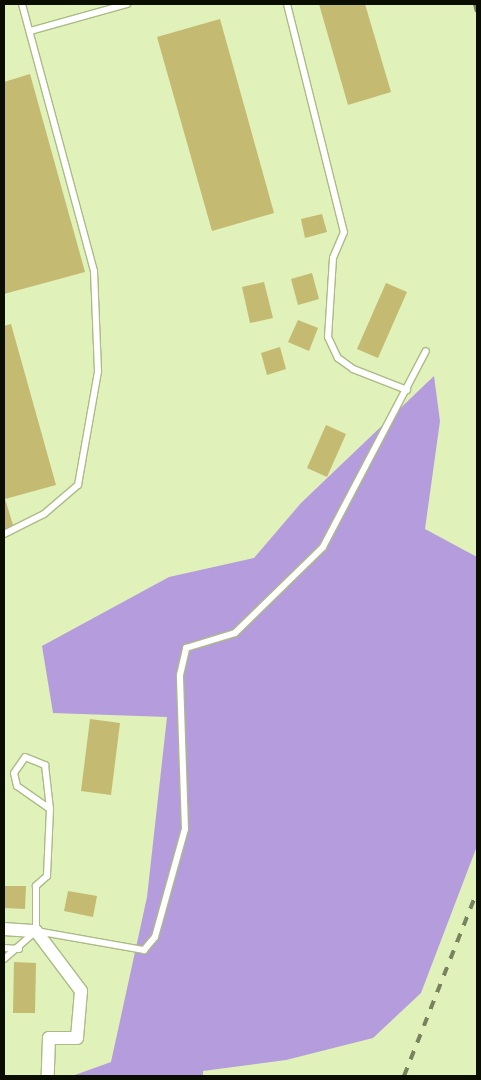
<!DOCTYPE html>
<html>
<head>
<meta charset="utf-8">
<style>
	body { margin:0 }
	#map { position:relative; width:481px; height:1080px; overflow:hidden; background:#e0f1b9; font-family:"IBM Plex Serif",serif }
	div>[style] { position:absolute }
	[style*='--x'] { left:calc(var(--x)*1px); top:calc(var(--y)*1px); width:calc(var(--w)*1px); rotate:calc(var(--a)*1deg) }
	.forest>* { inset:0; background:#b59ddd }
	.building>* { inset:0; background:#c4ba71 }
	.roads { filter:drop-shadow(1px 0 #abbb85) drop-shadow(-1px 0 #abbb85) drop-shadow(0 1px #abbb85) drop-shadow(0 -1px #abbb85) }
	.lane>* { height:6px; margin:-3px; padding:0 3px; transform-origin:3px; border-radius:3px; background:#fff }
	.street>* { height:12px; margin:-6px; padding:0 6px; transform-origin:6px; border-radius:6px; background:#fff }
	.rail>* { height:4px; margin-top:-2px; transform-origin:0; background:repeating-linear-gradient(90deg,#78825f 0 9px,transparent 0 18px) }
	span { translate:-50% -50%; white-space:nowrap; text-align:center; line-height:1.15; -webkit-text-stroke:5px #fff; paint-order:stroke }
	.frame { position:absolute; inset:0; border:5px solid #0a0e00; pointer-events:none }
</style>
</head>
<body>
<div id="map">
	<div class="forest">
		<i style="clip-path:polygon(434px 376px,440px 421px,425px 529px,477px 557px,477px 846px,421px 993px,373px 1038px,286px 1060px,203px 1071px,203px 1076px,72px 1076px,111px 1062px,147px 897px,167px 717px,53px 713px,42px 646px,169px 577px,254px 558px,301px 503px)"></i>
	</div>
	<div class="building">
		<i style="clip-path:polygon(319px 4px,365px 4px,391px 92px,348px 105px)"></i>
		<i style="clip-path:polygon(220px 19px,274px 213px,212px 231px,157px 37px)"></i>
		<i style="clip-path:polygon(30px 74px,85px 272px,4px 294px,4px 82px)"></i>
		<i style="clip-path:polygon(322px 214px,327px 232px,305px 238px,301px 219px)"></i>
		<i style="clip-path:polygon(312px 273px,319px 299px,298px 305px,291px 279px)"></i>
		<i style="clip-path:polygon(264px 282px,273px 318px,250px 323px,242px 287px)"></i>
		<i style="clip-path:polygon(386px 283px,407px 292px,378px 358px,357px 349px)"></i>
		<i style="clip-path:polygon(298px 320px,318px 328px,309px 351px,288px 342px)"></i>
		<i style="clip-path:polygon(11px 324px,56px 485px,5px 499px,14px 528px,4px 531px,4px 326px)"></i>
		<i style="clip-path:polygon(280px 347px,286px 369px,267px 375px,261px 353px)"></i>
		<i style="clip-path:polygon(326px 425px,346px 434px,327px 477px,307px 468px)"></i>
		<i style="clip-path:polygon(90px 719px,120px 723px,111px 795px,81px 791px)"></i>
		<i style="clip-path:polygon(4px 886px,26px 886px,25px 909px,4px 908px)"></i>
		<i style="clip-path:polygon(68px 891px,97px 896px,93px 917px,64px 911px)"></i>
		<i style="clip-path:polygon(14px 962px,36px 963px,35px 1013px,13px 1013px)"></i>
	</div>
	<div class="roads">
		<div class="lane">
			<i style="--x:287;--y:4;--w:235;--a:76"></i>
			<i style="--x:344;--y:232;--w:28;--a:113"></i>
			<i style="--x:333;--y:258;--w:79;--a:93.6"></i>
			<i style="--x:328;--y:337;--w:23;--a:65"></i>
			<i style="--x:338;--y:358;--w:19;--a:36"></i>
			<i style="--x:353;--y:369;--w:58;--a:21.3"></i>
			<i style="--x:30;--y:31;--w:101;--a:-15.6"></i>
			<i style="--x:4;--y:534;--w:45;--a:-26.6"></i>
			<i style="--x:44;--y:514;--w:45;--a:-40.5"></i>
			<i style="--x:78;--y:485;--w:116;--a:-80"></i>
			<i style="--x:98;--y:371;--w:100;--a:-92.3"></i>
			<i style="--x:94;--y:271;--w:277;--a:-105.1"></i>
			<i style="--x:50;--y:809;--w:40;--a:-145.1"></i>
			<i style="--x:17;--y:786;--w:13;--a:-103"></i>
			<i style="--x:14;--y:773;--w:19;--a:-55"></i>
			<i style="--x:25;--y:757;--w:22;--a:22"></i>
			<i style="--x:45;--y:765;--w:44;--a:83.5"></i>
			<i style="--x:50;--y:809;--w:67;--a:92.6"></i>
			<i style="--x:47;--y:876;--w:15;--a:138"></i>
			<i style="--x:36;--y:886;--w:45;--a:90"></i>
			<i style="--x:36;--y:931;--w:110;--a:10"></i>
			<i style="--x:144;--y:950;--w:17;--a:-50"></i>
			<i style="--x:155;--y:937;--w:112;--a:-74.5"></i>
			<i style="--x:185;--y:829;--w:154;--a:-91.9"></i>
			<i style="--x:180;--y:675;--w:28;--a:-77"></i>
			<i style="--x:186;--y:648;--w:51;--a:-17"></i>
			<i style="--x:235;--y:633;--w:123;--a:-44.3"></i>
			<i style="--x:323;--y:547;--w:221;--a:-62.3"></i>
			<i style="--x:4;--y:948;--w:15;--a:4"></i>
			<i style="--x:4;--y:959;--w:41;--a:-41.1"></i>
		</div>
		<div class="street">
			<i style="--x:4;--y:929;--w:32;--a:4"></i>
			<i style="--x:36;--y:931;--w:75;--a:53.1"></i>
			<i style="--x:81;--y:991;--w:47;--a:94.9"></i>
			<i style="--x:77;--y:1038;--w:28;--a:180"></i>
			<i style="--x:49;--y:1038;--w:38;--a:92"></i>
		</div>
	</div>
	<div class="rail">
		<i style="--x:475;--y:4;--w:8;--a:76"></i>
		<i style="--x:404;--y:1076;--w:198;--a:-68.4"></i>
	</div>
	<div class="frame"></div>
</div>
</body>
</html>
